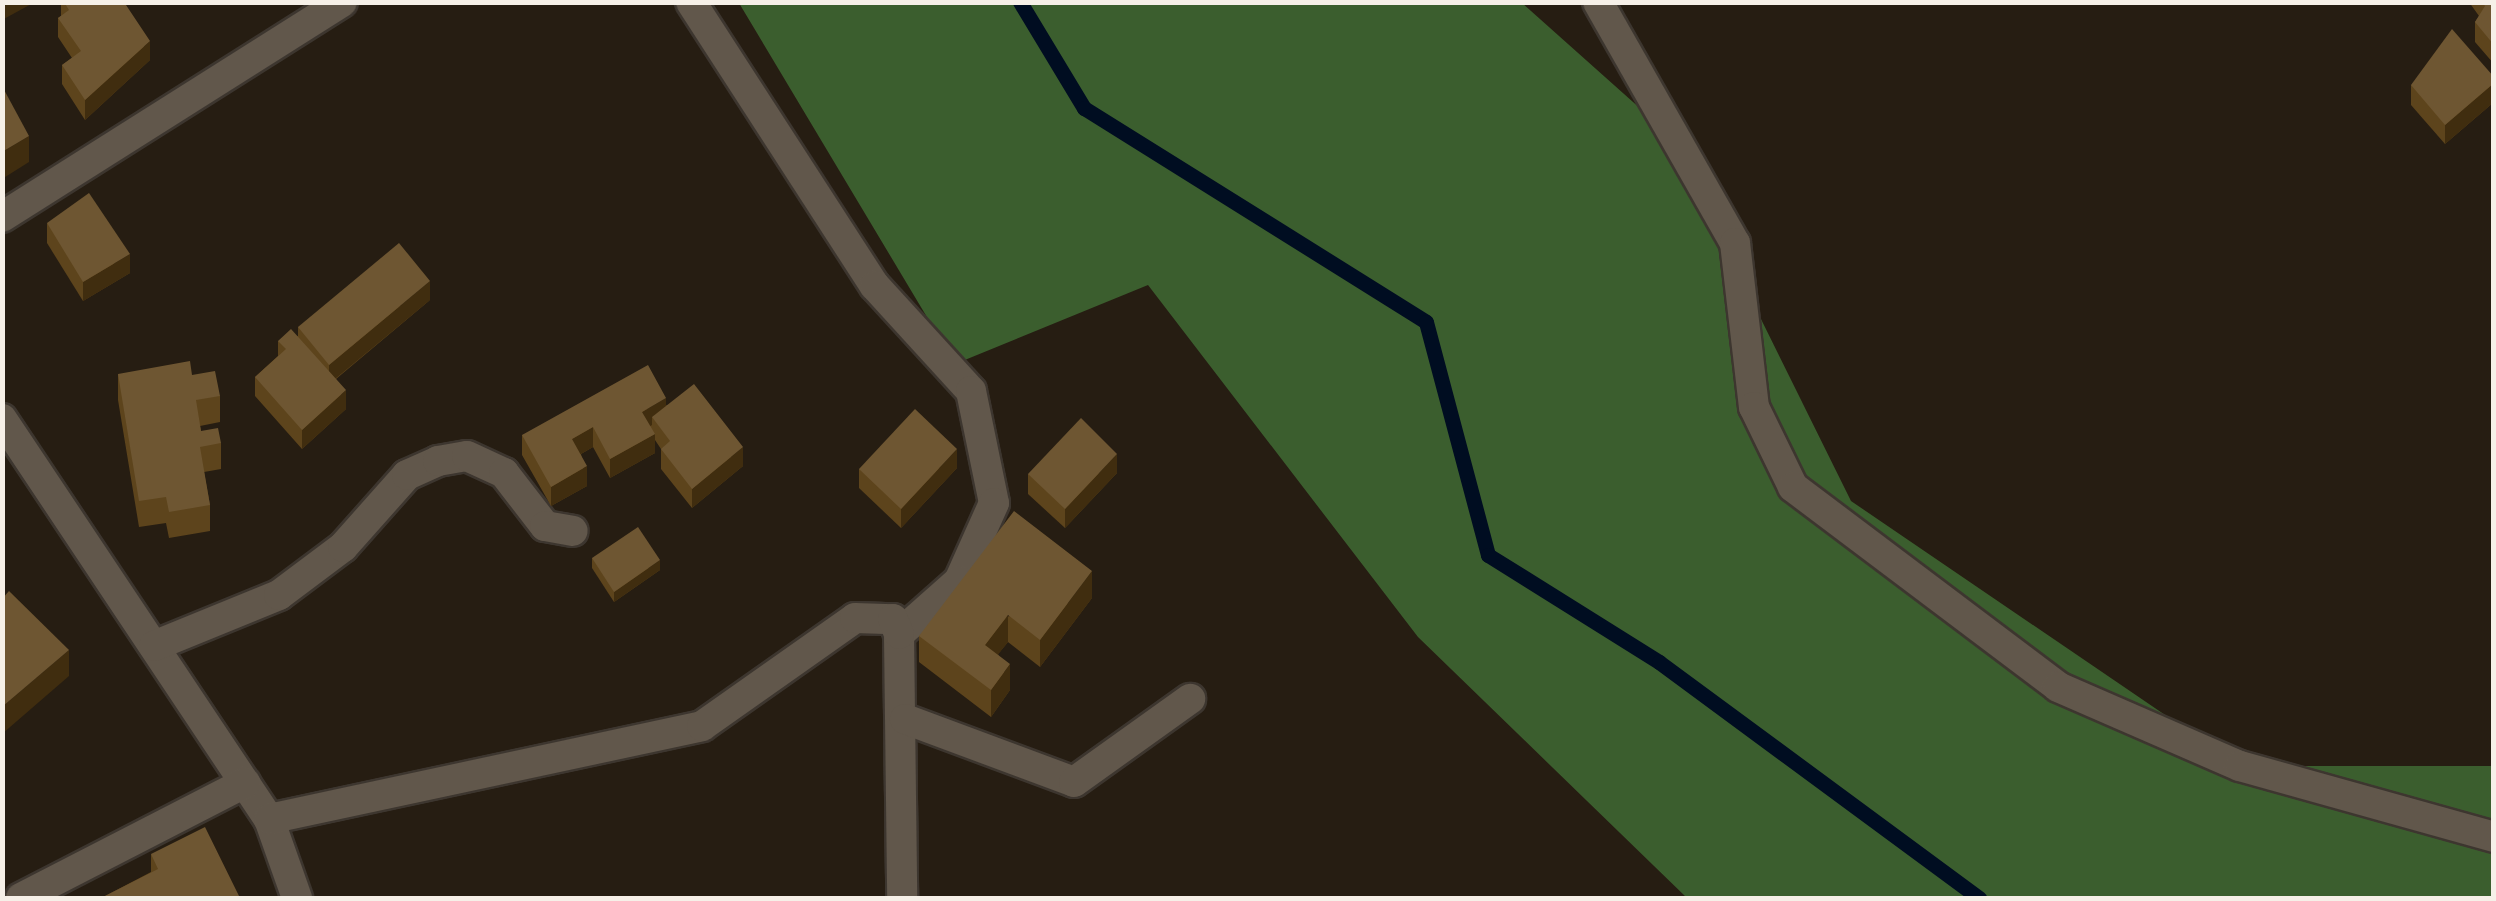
<!DOCTYPE html>
<html>
<head>
<meta charset="utf-8">
<style>
	body { margin:0 }
	#map { position:relative; width:2496px; height:901px; overflow:hidden; background:#261d12; font-family:"Source Sans 3",sans-serif }
	div>[style] { position:absolute }
	[style*='--x'] { left:calc(var(--x)*1px); top:calc(var(--y)*1px); width:calc(var(--w)*1px); rotate:calc(var(--a)*1deg) }
	.forest>* { inset:0; background:#3b5e2e }
	.stream>* { height:15px; margin:-7.5px; padding:0 7.5px; transform-origin:7.5px; border-radius:7.5px; background:#000d21 }
	.roads { filter:drop-shadow(2px 0 #3d362f) drop-shadow(-2px 0 #3d362f) drop-shadow(0 2px #3d362f) drop-shadow(0 -2px #3d362f) }
	.minor>* { height:30px; margin:-15px; padding:0 15px; transform-origin:15px; border-radius:15px; background:#61574b }
	.wall>* { inset:0; background:#5d441c }
	.shaded-wall>* { inset:0; background:#402d0f }
	.building>* { inset:0; background:#6e5632 }
	span { translate:-50% -50%; white-space:nowrap; text-align:center; line-height:1.15; -webkit-text-stroke:10px #261d12; paint-order:stroke }
	.frame { position:absolute; inset:0; border:5px solid #f6f0e8; pointer-events:none }
</style>
</head>
<body>
<div id="map">
	<div class="forest">
		<i style="clip-path:polygon(739px 3px,1522px 3px,1670px 135px,1851px 501px,2240px 766px,2493px 766px,2493px 898px,1687px 898px,1418px 637px,1148px 285px,955px 364px)"></i>
	</div>
	<div class="stream">
		<i style="--x:1020;--y:2;--w:124;--a:58.9"></i>
		<i style="--x:1084;--y:108;--w:403;--a:32"></i>
		<i style="--x:1426;--y:322;--w:241;--a:75.1"></i>
		<i style="--x:1488;--y:555;--w:202;--a:32"></i>
		<i style="--x:1659;--y:662;--w:398;--a:36.4"></i>
	</div>
	<div class="roads">
		<div class="minor">
			<i style="--x:691;--y:2;--w:338;--a:57.1"></i>
			<i style="--x:875;--y:286;--w:142;--a:47.6"></i>
			<i style="--x:971;--y:391;--w:114;--a:78.4"></i>
			<i style="--x:994;--y:503;--w:85;--a:114.2"></i>
			<i style="--x:959;--y:581;--w:80;--a:138.5"></i>
			<i style="--x:899;--y:634;--w:264;--a:89.3"></i>
			<i style="--x:1598;--y:2;--w:277;--a:60.4"></i>
			<i style="--x:1735;--y:243;--w:165;--a:83.4"></i>
			<i style="--x:1754;--y:407;--w:89;--a:64"></i>
			<i style="--x:1793;--y:487;--w:332;--a:37"></i>
			<i style="--x:2058;--y:687;--w:198;--a:23.5"></i>
			<i style="--x:2240;--y:766;--w:264;--a:15.6"></i>
			<i style="--x:2;--y:217;--w:402;--a:-32.3"></i>
			<i style="--x:2;--y:419;--w:481;--a:56.3"></i>
			<i style="--x:269;--y:819;--w:84;--a:70.5"></i>
			<i style="--x:154;--y:646;--w:135;--a:-22.2"></i>
			<i style="--x:279;--y:595;--w:80;--a:-36.9"></i>
			<i style="--x:343;--y:547;--w:96;--a:-48.4"></i>
			<i style="--x:407;--y:475;--w:34;--a:-24"></i>
			<i style="--x:438;--y:461;--w:29;--a:-10"></i>
			<i style="--x:467;--y:456;--w:41;--a:24.7"></i>
			<i style="--x:504;--y:473;--w:67;--a:52.3"></i>
			<i style="--x:545;--y:526;--w:28;--a:10"></i>
			<i style="--x:905;--y:719;--w:180;--a:20.4"></i>
			<i style="--x:1074;--y:782;--w:143;--a:-35.6"></i>
			<i style="--x:269;--y:819;--w:443;--a:-12.1"></i>
			<i style="--x:702;--y:726;--w:187;--a:-35.2"></i>
			<i style="--x:855;--y:618;--w:38;--a:2"></i>
			<i style="--x:893;--y:619;--w:16;--a:68"></i>
			<i style="--x:21;--y:898;--w:252;--a:-27.2"></i>
		</div>
	</div>
	<div class="wall">
		<i style="clip-path:polygon(61px 2px,124px 2px,150px 60px,85px 120px,62px 84px,62px 65px,72px 58px,58px 37px,58px 18px,61px 16px)"></i>
		<i style="clip-path:polygon(2469px 2px,2494px 2px,2494px 64px,2475px 42px,2475px 22px,2479px 16px)"></i>
		<i style="clip-path:polygon(2494px 77px,2494px 102px,2445px 144px,2411px 105px,2411px 85px)"></i>
		<i style="clip-path:polygon(47px 223px,130px 273px,83px 301px,47px 243px)"></i>
		<i style="clip-path:polygon(430px 300px,336px 379px,346px 409px,302px 449px,255px 396px,255px 377px,278px 356px,278px 341px,298px 336px,298px 327px)"></i>
		<i style="clip-path:polygon(118px 374px,192px 375px,220px 396px,220px 422px,200px 426px,201px 431px,221px 443px,221px 469px,204px 472px,210px 505px,210px 531px,169px 538px,166px 523px,139px 527px,118px 400px)"></i>
		<i style="clip-path:polygon(666px 405px,743px 466px,692px 508px,661px 469px,661px 449px,655px 440px,655px 453px,610px 478px,593px 447px,581px 454px,587px 486px,551px 506px,522px 455px,522px 435px)"></i>
		<i style="clip-path:polygon(957px 468px,901px 528px,859px 488px,859px 469px)"></i>
		<i style="clip-path:polygon(1117px 473px,1065px 528px,1028px 494px,1028px 474px)"></i>
		<i style="clip-path:polygon(592px 558px,660px 570px,614px 602px,592px 568px)"></i>
		<i style="clip-path:polygon(1092px 598px,1040px 667px,1008px 642px,998px 654px,1010px 690px,991px 717px,919px 662px,919px 636px)"></i>
		<i style="clip-path:polygon(151px 854px,240px 898px,105px 898px,105px 896px,151px 872px)"></i>
	</div>
	<div class="shaded-wall">
		<i style="clip-path:polygon(2px 2px,35px 2px,2px 20px)"></i>
		<i style="clip-path:polygon(150px 41px,150px 60px,85px 120px,85px 100px)"></i>
		<i style="clip-path:polygon(2494px 83px,2494px 102px,2445px 144px,2445px 125px)"></i>
		<i style="clip-path:polygon(29px 136px,29px 162px,2px 179px,2px 152px)"></i>
		<i style="clip-path:polygon(130px 254px,130px 273px,83px 301px,83px 282px)"></i>
		<i style="clip-path:polygon(430px 281px,430px 300px,329px 384px,329px 365px)"></i>
		<i style="clip-path:polygon(346px 390px,346px 409px,302px 449px,302px 430px)"></i>
		<i style="clip-path:polygon(666px 398px,666px 417px,652px 417px,652px 425px,642px 431px,642px 412px)"></i>
		<i style="clip-path:polygon(593px 427px,593px 447px,572px 459px,572px 439px)"></i>
		<i style="clip-path:polygon(655px 434px,655px 453px,610px 478px,610px 459px)"></i>
		<i style="clip-path:polygon(743px 447px,743px 466px,692px 508px,692px 489px)"></i>
		<i style="clip-path:polygon(957px 449px,957px 468px,901px 528px,901px 509px)"></i>
		<i style="clip-path:polygon(1117px 454px,1117px 473px,1065px 528px,1065px 509px)"></i>
		<i style="clip-path:polygon(587px 466px,587px 486px,551px 506px,551px 487px)"></i>
		<i style="clip-path:polygon(660px 560px,660px 570px,614px 602px,614px 592px)"></i>
		<i style="clip-path:polygon(1092px 571px,1092px 598px,1040px 667px,1040px 640px)"></i>
		<i style="clip-path:polygon(1008px 615px,1008px 642px,985px 671px,985px 645px)"></i>
		<i style="clip-path:polygon(69px 650px,69px 676px,2px 734px,2px 707px)"></i>
		<i style="clip-path:polygon(1010px 664px,1010px 690px,991px 717px,991px 690px)"></i>
	</div>
	<div class="building">
		<i style="clip-path:polygon(64px 2px,124px 2px,150px 41px,85px 100px,62px 65px,81px 51px,58px 18px,69px 10px)"></i>
		<i style="clip-path:polygon(2482px 2px,2494px 2px,2494px 45px,2475px 22px,2485px 6px)"></i>
		<i style="clip-path:polygon(2452px 29px,2494px 77px,2494px 83px,2445px 125px,2411px 85px)"></i>
		<i style="clip-path:polygon(2px 86px,29px 136px,2px 152px)"></i>
		<i style="clip-path:polygon(89px 193px,130px 254px,83px 282px,47px 223px)"></i>
		<i style="clip-path:polygon(399px 243px,430px 281px,329px 365px,298px 327px)"></i>
		<i style="clip-path:polygon(291px 329px,346px 390px,302px 430px,255px 377px,286px 349px,278px 341px)"></i>
		<i style="clip-path:polygon(190px 361px,192px 375px,215px 371px,220px 396px,196px 400px,201px 431px,218px 428px,221px 443px,200px 447px,210px 505px,169px 512px,166px 497px,139px 501px,118px 374px)"></i>
		<i style="clip-path:polygon(648px 365px,666px 398px,642px 412px,655px 434px,610px 459px,593px 427px,572px 439px,587px 466px,551px 487px,522px 435px)"></i>
		<i style="clip-path:polygon(694px 384px,743px 447px,692px 489px,661px 449px,670px 441px,652px 417px)"></i>
		<i style="clip-path:polygon(915px 409px,957px 449px,901px 509px,859px 469px)"></i>
		<i style="clip-path:polygon(1081px 418px,1117px 454px,1065px 509px,1028px 474px)"></i>
		<i style="clip-path:polygon(1014px 511px,1092px 571px,1040px 640px,1008px 615px,985px 645px,1010px 664px,991px 690px,919px 636px)"></i>
		<i style="clip-path:polygon(638px 527px,660px 560px,614px 592px,592px 558px)"></i>
		<i style="clip-path:polygon(9px 591px,69px 650px,2px 707px,2px 599px)"></i>
		<i style="clip-path:polygon(205px 827px,240px 898px,106px 898px,105px 896px,158px 869px,151px 854px)"></i>
	</div>
	<div class="frame"></div>
</div>
</body>
</html>
